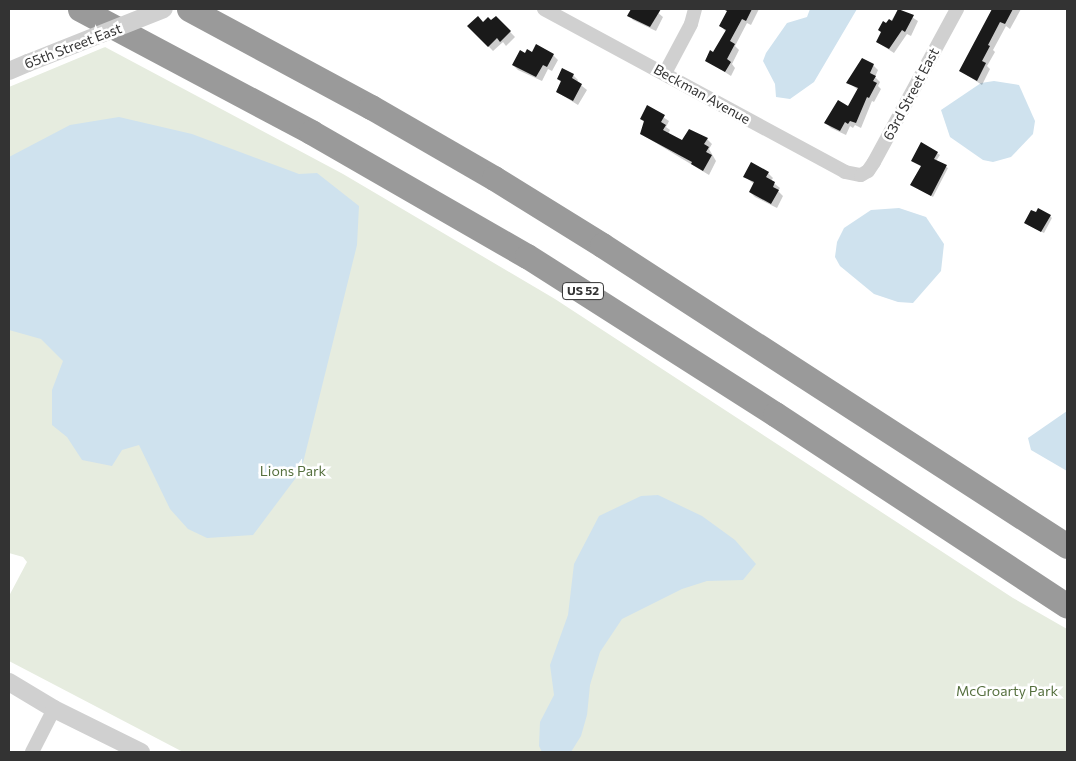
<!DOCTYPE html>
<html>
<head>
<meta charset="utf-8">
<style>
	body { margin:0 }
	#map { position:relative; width:1076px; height:761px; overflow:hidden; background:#fff; font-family:Commissioner,sans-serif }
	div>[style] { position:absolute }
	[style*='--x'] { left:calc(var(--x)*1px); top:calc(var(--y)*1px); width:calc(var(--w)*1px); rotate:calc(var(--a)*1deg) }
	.green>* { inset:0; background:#e6ecdf }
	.water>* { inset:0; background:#cfe2ee }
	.shadow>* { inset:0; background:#0003 }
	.building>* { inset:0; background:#1a1a1a }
	.minor>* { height:14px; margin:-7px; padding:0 7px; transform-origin:7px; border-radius:7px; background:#d0d0d0 }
	.tertiary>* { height:18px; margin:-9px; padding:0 9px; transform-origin:9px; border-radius:9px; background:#d0d0d0 }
	.motorway>* { height:25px; margin:-12.5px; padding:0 12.5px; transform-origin:12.5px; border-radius:12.5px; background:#9a9a9a }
	.tertiary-bridge>* { height:18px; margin:-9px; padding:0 9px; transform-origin:9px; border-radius:9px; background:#d0d0d0 }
	span { translate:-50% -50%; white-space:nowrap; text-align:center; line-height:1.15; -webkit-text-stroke:5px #fff; paint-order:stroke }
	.shield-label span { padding:1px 4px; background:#fff; border:1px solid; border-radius:4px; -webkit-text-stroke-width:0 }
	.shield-label { font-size:12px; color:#333; font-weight:700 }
	.street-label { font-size:14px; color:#333 }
	.park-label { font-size:14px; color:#56703f }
	.frame { position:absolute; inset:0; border:10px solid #333; pointer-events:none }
</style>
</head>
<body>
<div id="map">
	<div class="green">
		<i style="clip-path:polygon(105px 47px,343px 174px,555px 299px,1013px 598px,1067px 629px,1067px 752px,183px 752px,9px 661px,9px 596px,27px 562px,23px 557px,9px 553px,9px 87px)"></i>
	</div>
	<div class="water">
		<i style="clip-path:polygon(810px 9px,857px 9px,814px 82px,790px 99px,776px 97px,775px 84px,763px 61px,766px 53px,787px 23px,807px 17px)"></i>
		<i style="clip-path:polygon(994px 81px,1019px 85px,1035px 121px,1033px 134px,1011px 157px,993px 162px,983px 160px,950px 137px,941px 110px,981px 83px)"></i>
		<i style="clip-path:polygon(119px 117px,192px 134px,299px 174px,317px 173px,359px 206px,357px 245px,301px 471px,253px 535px,207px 538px,188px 529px,170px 509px,139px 445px,122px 450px,112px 466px,82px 460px,67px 437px,52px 425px,52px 390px,63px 361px,41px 339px,9px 330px,9px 157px,70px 125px)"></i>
		<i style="clip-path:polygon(899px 208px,926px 217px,944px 244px,941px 271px,913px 303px,898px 302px,874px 294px,840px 266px,835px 257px,837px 242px,844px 228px,871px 210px)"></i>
		<i style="clip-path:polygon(1067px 411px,1067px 471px,1031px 450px,1028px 438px)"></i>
		<i style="clip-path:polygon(658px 495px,702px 516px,735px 540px,756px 564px,743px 580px,707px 581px,682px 589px,622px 619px,600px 652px,590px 685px,587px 715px,581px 736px,571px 752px,542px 752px,539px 746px,540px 722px,554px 695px,550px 665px,568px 615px,574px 564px,599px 516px,641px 496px)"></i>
	</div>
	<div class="shadow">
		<i style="clip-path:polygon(632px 9px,659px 9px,657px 12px,663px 17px,656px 31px,633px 20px,629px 15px)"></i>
		<i style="clip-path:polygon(731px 9px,759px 9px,751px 25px,747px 23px,735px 46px,739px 50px,732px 64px,735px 68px,731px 76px,706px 60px,714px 53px,726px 32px,721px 26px)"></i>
		<i style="clip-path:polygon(899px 9px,918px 21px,911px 36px,907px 34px,894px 53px,877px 42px)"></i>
		<i style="clip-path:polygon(995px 9px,1021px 9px,1010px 29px,1006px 26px,993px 50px,995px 52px,987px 66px,990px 69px,982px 85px,961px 71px)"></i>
		<i style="clip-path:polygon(496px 17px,515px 37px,506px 46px,503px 42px,493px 51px,469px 26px,491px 22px)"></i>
		<i style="clip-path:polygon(533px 54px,553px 55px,558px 60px,552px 71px,548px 69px,542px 81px,518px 70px,513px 65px,525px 55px)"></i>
		<i style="clip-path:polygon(873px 65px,878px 70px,875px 77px,880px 82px,878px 86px,881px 89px,874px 102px,872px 101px,861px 128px,855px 125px,853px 128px,850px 126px,846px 135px,831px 128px,826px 123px,849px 107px,858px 90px,848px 82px)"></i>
		<i style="clip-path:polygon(573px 75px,578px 80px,577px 82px,587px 90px,578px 105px,557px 92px,562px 83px,558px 79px)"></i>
		<i style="clip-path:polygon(648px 107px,669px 121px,666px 127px,670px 130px,668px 134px,683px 142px,707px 139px,712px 144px,709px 149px,716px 161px,709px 175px,641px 134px,645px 123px,641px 119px)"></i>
		<i style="clip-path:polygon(937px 153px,940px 155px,936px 161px,948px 168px,933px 197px,912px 185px)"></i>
		<i style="clip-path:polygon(768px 173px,773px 178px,771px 181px,780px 188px,778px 191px,783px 196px,777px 208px,755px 197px,750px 192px,754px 184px,745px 177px)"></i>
		<i style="clip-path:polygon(1050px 216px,1052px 218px,1044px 233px,1028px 225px)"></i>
	</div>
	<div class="building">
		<i style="clip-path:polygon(631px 9px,661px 9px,650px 27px,627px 16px)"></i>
		<i style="clip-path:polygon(723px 9px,752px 9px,746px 21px,742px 19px,730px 41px,735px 44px,727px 59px,731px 62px,725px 72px,705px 61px,710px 50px,713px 52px,726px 30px,719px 26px,727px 11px)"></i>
		<i style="clip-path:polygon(898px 9px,914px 15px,905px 32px,902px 30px,889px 49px,876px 42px,881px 32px,878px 30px,883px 21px,886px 23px,889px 19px,892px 21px)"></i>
		<i style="clip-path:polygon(992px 9px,1013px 9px,1005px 24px,1000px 22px,988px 45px,990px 46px,982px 61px,986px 63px,977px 81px,959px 71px)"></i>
		<i style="clip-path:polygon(478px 16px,483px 22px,488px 17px,491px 20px,496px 16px,511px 31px,500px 42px,497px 38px,488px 47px,467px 26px)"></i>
		<i style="clip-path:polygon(536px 44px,554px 54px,547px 67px,543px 65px,536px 77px,512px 65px,520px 50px,525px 53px,527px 49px,532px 52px)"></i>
		<i style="clip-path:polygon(862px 58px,874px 64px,870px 73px,876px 76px,873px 81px,877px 83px,869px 98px,867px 97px,856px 123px,850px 121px,848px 124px,845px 122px,840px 131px,824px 123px,838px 100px,848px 106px,858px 88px,846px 83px)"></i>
		<i style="clip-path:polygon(562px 68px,574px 74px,572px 78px,582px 84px,573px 101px,556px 92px,561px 81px,557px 79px)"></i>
		<i style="clip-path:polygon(647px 105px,665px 115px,661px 122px,666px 125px,663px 130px,682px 140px,689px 129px,708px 138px,704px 144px,709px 147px,706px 152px,712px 155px,703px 171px,691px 164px,692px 162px,640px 134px,644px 121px,640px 119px)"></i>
		<i style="clip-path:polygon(921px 142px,938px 152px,934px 159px,947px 165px,931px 196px,910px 185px,921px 166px,911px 161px)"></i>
		<i style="clip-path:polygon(751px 162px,769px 172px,766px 177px,775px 182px,773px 187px,779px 190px,771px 204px,749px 192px,754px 182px,743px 177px)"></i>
		<i style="clip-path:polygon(1038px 208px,1051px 215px,1041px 232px,1024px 223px,1031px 210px,1036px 212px)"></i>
	</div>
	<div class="minor">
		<i style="--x:544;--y:9;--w:342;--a:28.4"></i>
		<i style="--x:845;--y:172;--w:16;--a:11"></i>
		<i style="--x:861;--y:175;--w:8;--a:-30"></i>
		<i style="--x:868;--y:171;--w:11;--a:-56"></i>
		<i style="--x:874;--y:162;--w:174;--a:-61.5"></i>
		<i style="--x:665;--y:73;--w:55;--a:-62"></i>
		<i style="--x:691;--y:24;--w:16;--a:-75"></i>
		<i style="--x:32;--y:752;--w:48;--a:-62.9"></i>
	</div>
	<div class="tertiary">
		<i style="--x:9;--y:71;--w:21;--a:-23"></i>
		<i style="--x:9;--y:682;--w:52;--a:31"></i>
		<i style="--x:54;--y:709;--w:97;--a:26.3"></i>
	</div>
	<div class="motorway">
		<i style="--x:80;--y:9;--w:262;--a:28"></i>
		<i style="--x:311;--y:132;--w:249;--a:29.9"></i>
		<i style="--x:527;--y:256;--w:294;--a:32.5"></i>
		<i style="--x:775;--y:414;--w:349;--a:33.3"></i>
		<i style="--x:189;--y:9;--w:207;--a:28.3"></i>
		<i style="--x:371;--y:107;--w:142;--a:30"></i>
		<i style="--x:494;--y:178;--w:127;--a:31.8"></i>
		<i style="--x:602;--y:245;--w:554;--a:32.92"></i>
	</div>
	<div class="tertiary-bridge">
		<i style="--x:28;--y:63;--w:146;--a:-21.7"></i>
	</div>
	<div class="shield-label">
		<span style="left:583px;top:291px">US 52</span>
	</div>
	<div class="street-label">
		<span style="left:73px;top:46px;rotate:-21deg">65th Street East</span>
		<span style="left:702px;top:94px;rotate:29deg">Beckman Avenue</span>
		<span style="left:911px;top:94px;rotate:-62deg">63rd Street East</span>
	</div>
	<div class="park-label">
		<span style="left:293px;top:471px">Lions Park</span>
		<span style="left:1007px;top:691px">McGroarty Park</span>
	</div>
	<div class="frame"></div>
</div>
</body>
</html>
